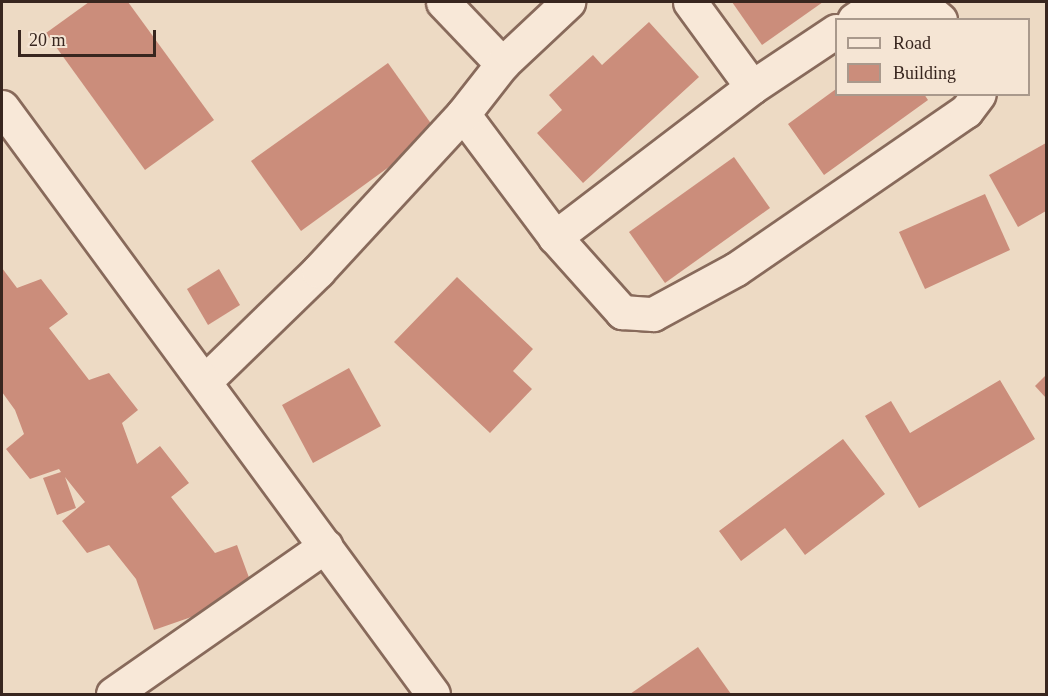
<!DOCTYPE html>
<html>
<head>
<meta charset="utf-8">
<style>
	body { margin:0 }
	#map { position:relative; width:1048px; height:696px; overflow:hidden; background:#eddac4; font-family:"Times New Roman",serif }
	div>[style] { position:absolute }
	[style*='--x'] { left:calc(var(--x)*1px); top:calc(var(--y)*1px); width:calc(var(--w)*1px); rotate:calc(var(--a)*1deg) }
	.building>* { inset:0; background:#cb8d7b }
	.roads { filter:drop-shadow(2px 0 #886a5b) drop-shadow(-2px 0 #886a5b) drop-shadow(0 2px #886a5b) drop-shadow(0 -2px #886a5b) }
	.street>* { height:33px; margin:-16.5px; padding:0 16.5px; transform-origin:16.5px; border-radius:16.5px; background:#f8e8d8 }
	.secondary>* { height:33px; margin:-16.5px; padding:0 16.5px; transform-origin:16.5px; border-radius:16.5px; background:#f8e8d8 }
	span { translate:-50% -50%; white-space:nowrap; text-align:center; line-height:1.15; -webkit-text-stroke:5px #f5e5d4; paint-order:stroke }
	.frame { position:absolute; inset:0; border:3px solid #38261f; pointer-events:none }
	.legend { position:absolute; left:835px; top:18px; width:195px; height:78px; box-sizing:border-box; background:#f5e5d4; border:2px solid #a9998c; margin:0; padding:8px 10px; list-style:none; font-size:18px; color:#38261f }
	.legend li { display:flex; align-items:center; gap:12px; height:30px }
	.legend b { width:30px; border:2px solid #a9998c }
	.scale { position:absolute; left:18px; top:30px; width:138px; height:27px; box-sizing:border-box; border:3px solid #38261f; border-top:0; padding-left:8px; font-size:18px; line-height:21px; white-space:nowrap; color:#38261f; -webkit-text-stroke:4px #f5e5d4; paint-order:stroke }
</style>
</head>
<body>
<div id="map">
	<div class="building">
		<i style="clip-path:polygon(89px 2px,128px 2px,214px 120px,145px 170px,46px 33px)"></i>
		<i style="clip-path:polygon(732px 2px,823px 2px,762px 45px)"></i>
		<i style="clip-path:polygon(649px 22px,699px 77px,583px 183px,537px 133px,562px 110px,549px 95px,593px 55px,602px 65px)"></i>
		<i style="clip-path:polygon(388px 63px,437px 132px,301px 231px,251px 161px)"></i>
		<i style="clip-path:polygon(836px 89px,836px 94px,924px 94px,928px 100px,824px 175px,788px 124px)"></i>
		<i style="clip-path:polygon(1046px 143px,1046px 211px,1018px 227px,989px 175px)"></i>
		<i style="clip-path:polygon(734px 157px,770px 208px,665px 283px,629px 232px)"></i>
		<i style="clip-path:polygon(985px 194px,1010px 250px,925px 289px,899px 232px)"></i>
		<i style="clip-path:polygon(2px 268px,17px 288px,41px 279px,68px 314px,49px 328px,89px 380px,109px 373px,138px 410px,122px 423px,137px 464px,160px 446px,189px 483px,171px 497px,215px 553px,237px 545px,251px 583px,223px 606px,154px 630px,136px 579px,109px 545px,87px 553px,62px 521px,85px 502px,65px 477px,76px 508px,57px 515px,43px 478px,61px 472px,59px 469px,30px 479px,6px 449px,24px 434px,15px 410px,2px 392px)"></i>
		<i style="clip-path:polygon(219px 269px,240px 305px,208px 325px,187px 289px)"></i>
		<i style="clip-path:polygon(457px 277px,533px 349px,513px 371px,532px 389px,490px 433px,394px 342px)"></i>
		<i style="clip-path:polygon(349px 368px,381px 426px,313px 463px,282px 405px)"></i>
		<i style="clip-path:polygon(1046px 375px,1046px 398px,1035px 386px)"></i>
		<i style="clip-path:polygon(1000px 380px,1035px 439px,919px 508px,865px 416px,891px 401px,910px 433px)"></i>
		<i style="clip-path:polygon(843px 439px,885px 494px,805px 555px,785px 528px,741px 561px,719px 531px)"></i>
		<i style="clip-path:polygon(698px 647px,731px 694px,630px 694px)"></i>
	</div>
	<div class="roads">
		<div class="street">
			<i style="--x:443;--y:2;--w:86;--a:46.4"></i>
			<i style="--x:690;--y:2;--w:105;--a:53.9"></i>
			<i style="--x:752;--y:87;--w:248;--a:142.7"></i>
			<i style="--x:555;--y:237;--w:101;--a:48.2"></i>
			<i style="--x:622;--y:312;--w:31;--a:4"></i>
			<i style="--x:653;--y:314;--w:94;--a:-28.5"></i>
			<i style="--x:736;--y:269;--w:279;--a:-34.5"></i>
			<i style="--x:966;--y:111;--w:21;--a:-53"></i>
			<i style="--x:899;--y:2;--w:29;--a:14"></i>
			<i style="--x:927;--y:9;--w:17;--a:40"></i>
			<i style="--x:854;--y:20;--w:25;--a:-34"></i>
			<i style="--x:875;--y:6;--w:18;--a:-13"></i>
			<i style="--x:752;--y:87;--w:101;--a:-33.7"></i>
			<i style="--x:463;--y:114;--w:154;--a:53.2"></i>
			<i style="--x:205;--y:381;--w:158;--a:-44.2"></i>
			<i style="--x:318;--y:271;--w:214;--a:-47.3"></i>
			<i style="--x:463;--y:114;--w:63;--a:-52"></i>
			<i style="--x:502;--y:64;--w:91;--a:-43.2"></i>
			<i style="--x:113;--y:694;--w:259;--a:-34.9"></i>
		</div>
		<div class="secondary">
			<i style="--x:2;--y:107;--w:728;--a:53.71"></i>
		</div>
	</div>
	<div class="frame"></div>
	<ul class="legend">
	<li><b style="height:8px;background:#f8e8d8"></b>Road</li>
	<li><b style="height:16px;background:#cb8d7b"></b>Building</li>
	</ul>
	<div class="scale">20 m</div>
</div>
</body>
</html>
